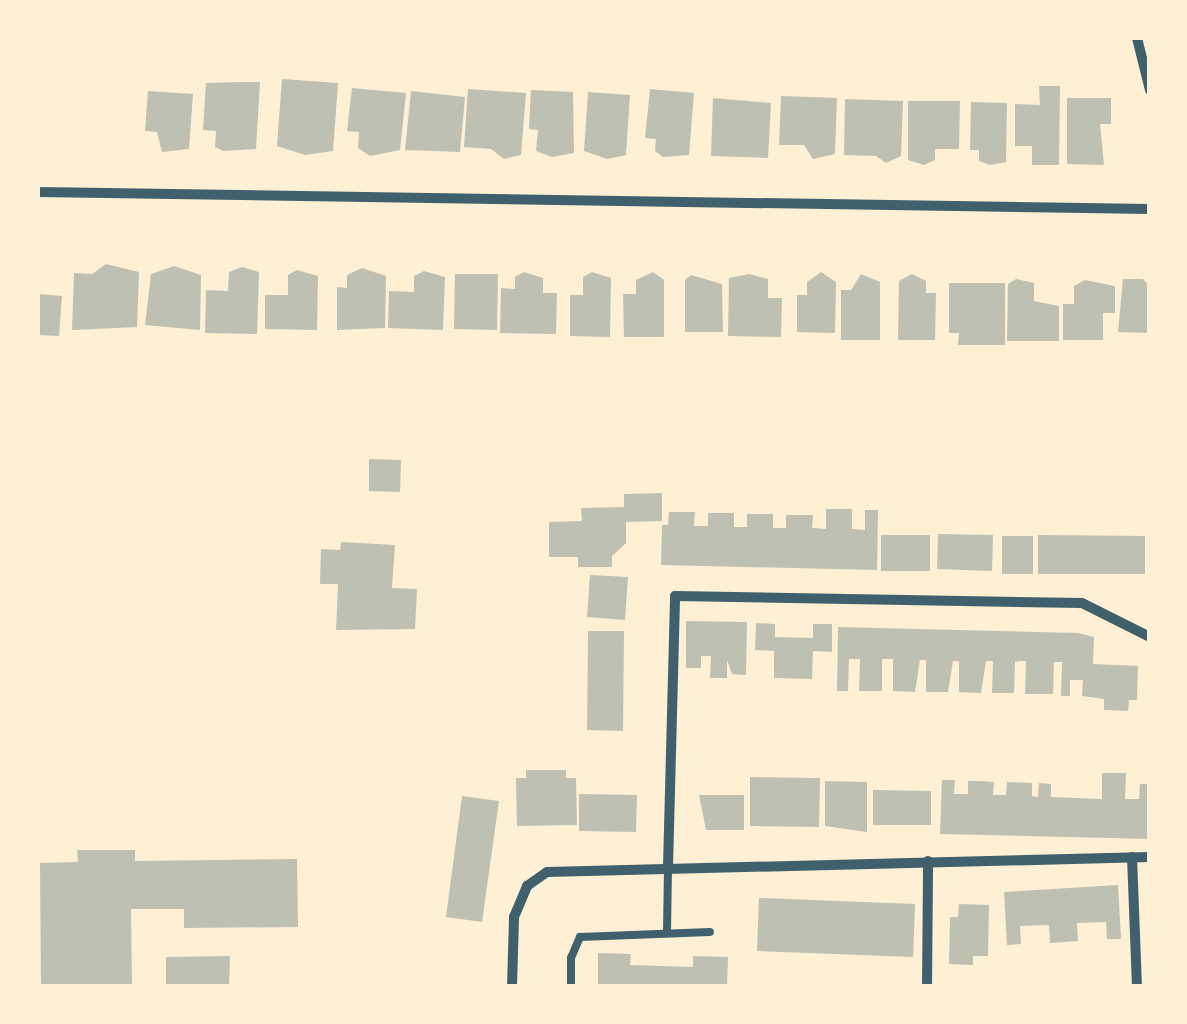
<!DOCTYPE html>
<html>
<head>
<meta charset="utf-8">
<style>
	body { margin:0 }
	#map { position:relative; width:1187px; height:1024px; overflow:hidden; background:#fdf0d5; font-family:Barlow,sans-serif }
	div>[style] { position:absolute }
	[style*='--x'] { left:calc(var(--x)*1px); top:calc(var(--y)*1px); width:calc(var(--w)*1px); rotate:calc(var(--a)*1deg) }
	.building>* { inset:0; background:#bec0b2 }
	.service>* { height:8px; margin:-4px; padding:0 4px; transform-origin:4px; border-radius:4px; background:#3f606c }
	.minor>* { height:10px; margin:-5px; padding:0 5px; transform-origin:5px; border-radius:5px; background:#3f606c }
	span { translate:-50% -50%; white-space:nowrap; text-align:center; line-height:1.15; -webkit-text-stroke:10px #fdf0d5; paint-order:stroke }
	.frame { position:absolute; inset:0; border:40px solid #fdf0d5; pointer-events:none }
</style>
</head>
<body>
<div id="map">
	<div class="building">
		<i style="clip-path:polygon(282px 79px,338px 83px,333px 151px,305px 155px,277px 146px)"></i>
		<i style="clip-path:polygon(243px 82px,260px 82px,256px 149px,223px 151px,215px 147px,216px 131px,203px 130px,206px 83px)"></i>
		<i style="clip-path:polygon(1039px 86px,1060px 86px,1059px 165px,1032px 165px,1032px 146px,1015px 146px,1015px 104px,1040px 105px)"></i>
		<i style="clip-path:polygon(352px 88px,406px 93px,400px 150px,370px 156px,358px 148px,359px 132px,347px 131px)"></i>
		<i style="clip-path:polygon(468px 89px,526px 93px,521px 155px,504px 159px,491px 149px,464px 147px)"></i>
		<i style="clip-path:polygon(650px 89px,694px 93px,689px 155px,663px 157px,655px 151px,656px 139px,645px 138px)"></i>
		<i style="clip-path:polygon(531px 90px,573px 92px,574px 153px,552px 157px,536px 151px,538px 130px,529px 129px)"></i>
		<i style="clip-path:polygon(148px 91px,193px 94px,189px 149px,162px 152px,157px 132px,145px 131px)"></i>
		<i style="clip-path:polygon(411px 91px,465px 97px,460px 152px,405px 150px)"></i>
		<i style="clip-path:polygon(588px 92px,630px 95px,626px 155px,607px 159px,584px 151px)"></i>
		<i style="clip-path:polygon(781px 96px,837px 98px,835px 154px,813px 159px,804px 145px,779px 145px)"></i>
		<i style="clip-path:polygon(713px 98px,771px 103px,768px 158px,711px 156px)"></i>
		<i style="clip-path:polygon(1067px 98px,1111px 98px,1111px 124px,1100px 124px,1104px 165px,1067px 164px)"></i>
		<i style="clip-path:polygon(845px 99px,903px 101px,901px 156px,886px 163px,876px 156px,844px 155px)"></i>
		<i style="clip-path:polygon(908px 101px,960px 101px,959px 149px,935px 149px,935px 160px,924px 165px,908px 160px)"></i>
		<i style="clip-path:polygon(971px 102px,1007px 103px,1006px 162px,990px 165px,979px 161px,979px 150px,970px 150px)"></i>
		<i style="clip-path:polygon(106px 264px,139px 272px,137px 327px,72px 330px,74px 273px,92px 274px)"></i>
		<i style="clip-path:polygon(174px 266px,201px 275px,200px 330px,145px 325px,151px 274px)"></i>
		<i style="clip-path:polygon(242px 267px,259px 272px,257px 334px,205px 333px,206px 290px,228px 291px,229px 272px)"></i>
		<i style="clip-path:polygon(362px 268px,386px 276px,385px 328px,337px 330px,337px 287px,347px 288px,347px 275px)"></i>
		<i style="clip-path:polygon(297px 270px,318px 276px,317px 330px,265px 329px,265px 295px,288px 295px,288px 275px)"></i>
		<i style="clip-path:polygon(424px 271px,445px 277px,443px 330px,388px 328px,389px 291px,414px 292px,414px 276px)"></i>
		<i style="clip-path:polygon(524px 272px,543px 278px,543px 293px,557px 293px,556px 334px,500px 333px,501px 288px,515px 289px,515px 277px)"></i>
		<i style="clip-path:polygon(592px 272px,611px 278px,610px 337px,570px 336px,570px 295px,583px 295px,583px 277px)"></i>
		<i style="clip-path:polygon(653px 272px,664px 280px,664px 337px,624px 337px,623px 294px,636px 294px,636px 280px)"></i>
		<i style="clip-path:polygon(821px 272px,836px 282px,835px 333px,797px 332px,797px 295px,807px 295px,807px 282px)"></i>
		<i style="clip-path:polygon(455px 274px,498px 274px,497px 330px,454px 329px)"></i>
		<i style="clip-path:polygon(749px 274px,768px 279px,768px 298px,782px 298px,781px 337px,728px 336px,729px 278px)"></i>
		<i style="clip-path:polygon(861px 274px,880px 282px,880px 340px,841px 340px,841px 290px,851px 290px)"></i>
		<i style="clip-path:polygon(912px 274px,926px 281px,926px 293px,936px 293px,935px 340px,898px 340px,899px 281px)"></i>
		<i style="clip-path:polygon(691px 275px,722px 284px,723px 332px,685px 332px,685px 280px)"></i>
		<i style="clip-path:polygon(1016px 279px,1034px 283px,1034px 301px,1059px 306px,1059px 341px,1007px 341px,1008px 284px)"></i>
		<i style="clip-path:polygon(1123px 279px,1143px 279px,1150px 287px,1150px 333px,1118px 332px)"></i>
		<i style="clip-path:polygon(1085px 280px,1115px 286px,1115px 313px,1103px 313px,1103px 340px,1063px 340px,1063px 304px,1074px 304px,1074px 286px)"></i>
		<i style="clip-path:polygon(949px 283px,1005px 283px,1005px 345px,958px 345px,959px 333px,949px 333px)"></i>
		<i style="clip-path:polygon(38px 294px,62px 296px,59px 336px,38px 335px)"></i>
		<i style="clip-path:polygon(369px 459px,401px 460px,400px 492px,369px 491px)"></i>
		<i style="clip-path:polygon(662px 493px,662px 521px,626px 522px,626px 543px,612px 556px,612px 567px,578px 567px,578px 557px,549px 557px,549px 522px,582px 521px,581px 508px,624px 507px,624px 494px)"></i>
		<i style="clip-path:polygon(826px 509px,852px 509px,852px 529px,865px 530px,865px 510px,878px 510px,877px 570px,661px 565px,662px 525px,668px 525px,669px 512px,695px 512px,694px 526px,708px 526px,708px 513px,734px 513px,734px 527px,747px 527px,747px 514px,773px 514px,773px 528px,786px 528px,786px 515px,813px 515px,812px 528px,826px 529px)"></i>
		<i style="clip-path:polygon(938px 534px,993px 535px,992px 571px,937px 569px)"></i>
		<i style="clip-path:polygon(881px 535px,930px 535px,930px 571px,881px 571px)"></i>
		<i style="clip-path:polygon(1038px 535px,1145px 536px,1145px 574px,1038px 574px)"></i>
		<i style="clip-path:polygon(1002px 536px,1033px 536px,1033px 574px,1002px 574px)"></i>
		<i style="clip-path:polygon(341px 542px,395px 545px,392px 588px,417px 589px,415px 629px,336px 630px,338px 584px,320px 584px,321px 549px,340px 550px)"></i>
		<i style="clip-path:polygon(590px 575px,628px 577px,625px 620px,587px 617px)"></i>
		<i style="clip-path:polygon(686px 621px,747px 622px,746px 675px,732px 674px,727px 660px,727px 678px,710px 678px,711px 656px,701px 656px,701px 668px,686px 668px)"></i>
		<i style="clip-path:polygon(756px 623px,775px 624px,775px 637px,813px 638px,813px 624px,832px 624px,832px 652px,813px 651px,812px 679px,774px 678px,774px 651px,755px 650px)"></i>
		<i style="clip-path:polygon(838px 627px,1078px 633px,1094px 637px,1093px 664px,1138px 666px,1137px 700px,1129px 700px,1128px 711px,1104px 710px,1104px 699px,1082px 696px,1083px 680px,1070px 680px,1070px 696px,1061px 696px,1062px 662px,1054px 662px,1053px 694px,1025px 694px,1026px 661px,1020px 661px,1015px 662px,1014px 693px,992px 693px,993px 661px,986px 661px,981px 693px,959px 692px,959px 661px,953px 661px,948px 692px,926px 692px,926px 660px,920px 660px,915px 692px,893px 691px,893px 659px,882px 659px,882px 691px,859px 691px,860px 659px,849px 659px,848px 691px,837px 691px)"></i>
		<i style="clip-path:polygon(588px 631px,624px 631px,623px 731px,587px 730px)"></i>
		<i style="clip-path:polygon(526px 770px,566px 770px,566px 778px,576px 778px,577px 825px,517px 826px,516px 778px,526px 778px)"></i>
		<i style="clip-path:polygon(1102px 773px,1126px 773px,1125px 799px,1139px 799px,1140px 784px,1150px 784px,1150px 839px,940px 834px,942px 780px,955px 780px,954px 794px,968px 794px,968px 781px,981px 781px,994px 782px,993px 795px,1006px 795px,1007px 782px,1032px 783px,1032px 796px,1038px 797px,1039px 783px,1051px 784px,1051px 797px,1102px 799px)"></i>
		<i style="clip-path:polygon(750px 777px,820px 778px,819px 827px,750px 826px)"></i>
		<i style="clip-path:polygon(825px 781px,867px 782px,867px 832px,825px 826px)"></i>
		<i style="clip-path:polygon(873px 790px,931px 791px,931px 825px,873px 825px)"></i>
		<i style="clip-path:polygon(579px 794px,637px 795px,636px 832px,579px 831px)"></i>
		<i style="clip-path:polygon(699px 795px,744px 795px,744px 830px,706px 830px)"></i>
		<i style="clip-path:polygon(462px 796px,499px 801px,482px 922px,446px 917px)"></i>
		<i style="clip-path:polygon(77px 850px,135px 850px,135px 861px,297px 859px,298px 927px,184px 928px,184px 909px,131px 909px,132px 986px,41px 986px,40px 863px,78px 862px)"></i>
		<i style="clip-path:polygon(1118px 885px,1121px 939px,1107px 939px,1106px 922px,1077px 923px,1078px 941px,1050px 943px,1049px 925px,1020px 926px,1021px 944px,1007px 945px,1004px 892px)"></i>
		<i style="clip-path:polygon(759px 898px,915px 904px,913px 957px,757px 951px)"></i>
		<i style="clip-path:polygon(959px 904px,989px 905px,988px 956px,973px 956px,973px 965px,949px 964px,950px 917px,958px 917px)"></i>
		<i style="clip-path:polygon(598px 953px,631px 954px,630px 965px,693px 967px,693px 956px,728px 957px,727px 986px,598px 985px)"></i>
		<i style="clip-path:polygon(230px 956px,229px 986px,166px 986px,166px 957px)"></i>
	</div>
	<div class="service">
		<i style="--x:667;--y:932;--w:65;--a:-89.1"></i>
		<i style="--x:571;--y:986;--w:28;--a:-90"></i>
		<i style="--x:571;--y:958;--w:23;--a:-67"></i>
		<i style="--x:580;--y:937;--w:130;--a:-2.2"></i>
	</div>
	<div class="minor">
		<i style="--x:1137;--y:38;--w:54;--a:76"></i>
		<i style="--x:38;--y:192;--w:1112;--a:0.88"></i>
		<i style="--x:1132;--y:857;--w:129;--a:87.8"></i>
		<i style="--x:668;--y:867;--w:271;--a:-88.5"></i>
		<i style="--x:675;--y:596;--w:407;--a:1"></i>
		<i style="--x:1082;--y:603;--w:76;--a:26.6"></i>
		<i style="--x:512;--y:986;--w:69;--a:-88.3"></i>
		<i style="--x:514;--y:917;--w:34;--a:-67"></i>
		<i style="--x:527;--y:886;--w:24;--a:-35"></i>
		<i style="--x:547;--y:872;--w:603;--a:-1.42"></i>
		<i style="--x:927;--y:986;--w:125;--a:-89.5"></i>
	</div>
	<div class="frame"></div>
</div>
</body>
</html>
